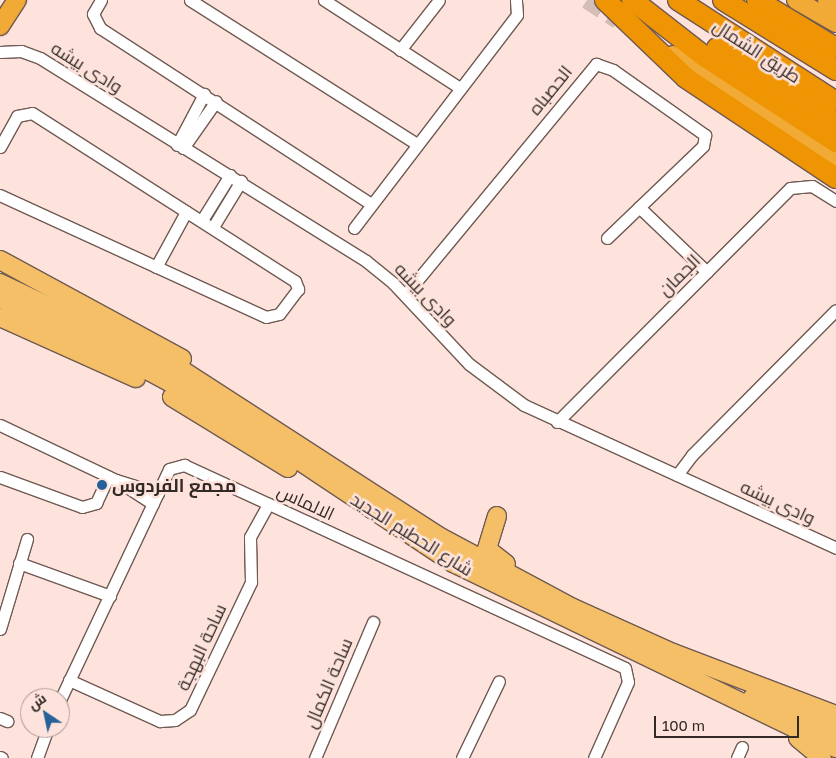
<!DOCTYPE html>
<html>
<head>
<meta charset="utf-8">
<style>
	body { margin:0 }
	#map { position:relative; width:836px; height:758px; overflow:hidden; background:#fde3db; font-family:"Golos Text",Cairo,sans-serif }
	div>[style] { position:absolute }
	[style*='--x'] { left:calc(var(--x)*1px); top:calc(var(--y)*1px); width:calc(var(--w)*1px); rotate:calc(var(--a)*1deg) }
	.trunk-tunnel>* { height:18px; margin-top:-9px; transform-origin:0; background:repeating-linear-gradient(90deg,#d5beb7 0 18px,transparent 0 27px) }
	.roads { filter:drop-shadow(1px 0 #705a53) drop-shadow(-1px 0 #705a53) drop-shadow(0 1px #705a53) drop-shadow(0 -1px #705a53) }
	.minor>* { height:11px; margin:-5.5px; padding:0 5.5px; transform-origin:5.5px; border-radius:5.5px; background:#fff }
	.primary>* { height:18px; margin:-9px; padding:0 9px; transform-origin:9px; border-radius:9px; background:#f5bf68 }
	.trunk>* { height:18px; margin:-9px; padding:0 9px; transform-origin:9px; border-radius:9px; background:#f2aa36 }
	.motorway>* { height:20px; margin:-10px; padding:0 10px; transform-origin:10px; border-radius:10px; background:#ef9503 }
	.dots>* { width:14px; height:14px; translate:-50% -50%; box-sizing:border-box; border:2px solid #fde3db; border-radius:50% }
	span { translate:-50% -50%; white-space:nowrap; text-align:center; line-height:1.15; -webkit-text-stroke:5px #fde3db; paint-order:stroke }
	.street-label { font-size:18px; color:#332926 }
	.poi-label { font-size:18px; color:#332926; font-weight:700 }
	.left { translate:0 -50%; text-align:left }
	.north { position:absolute; left:20px; top:688px; width:50px; height:50px; box-sizing:border-box; background:#fde3db; border:1px solid #ac9993; border-radius:50%; rotate:326deg; font-size:14px; font-weight:700; line-height:20px; text-align:center; color:#332926 }
	.north::after { content:''; display:block; margin:auto; width:18px; height:22px; background:#266199; clip-path:polygon(50% 0,100% 100%,50% 72%,0 100%) }
	.scale { position:absolute; left:654px; top:716px; width:145px; height:22px; box-sizing:border-box; border:2px solid #332926; border-top:0; padding-left:6px; font-size:15px; line-height:18px; white-space:nowrap; color:#332926; -webkit-text-stroke:4px #fde3db; paint-order:stroke }
</style>
</head>
<body>
<div id="map">
	<div class="trunk-tunnel">
		<i style="--x:587;--y:0;--w:37;--a:33"></i>
	</div>
	<div class="roads">
		<div class="minor">
			<i style="--x:101;--y:0;--w:16;--a:120"></i>
			<i style="--x:93;--y:14;--w:16;--a:63"></i>
			<i style="--x:100;--y:28;--w:323;--a:33"></i>
			<i style="--x:190;--y:0;--w:267;--a:32.4"></i>
			<i style="--x:324;--y:0;--w:162;--a:32.9"></i>
			<i style="--x:400;--y:50;--w:63;--a:-52"></i>
			<i style="--x:0;--y:52;--w:21;--a:-3"></i>
			<i style="--x:21;--y:51;--w:20;--a:20"></i>
			<i style="--x:40;--y:58;--w:384;--a:31.9"></i>
			<i style="--x:366;--y:261;--w:35;--a:39"></i>
			<i style="--x:393;--y:283;--w:111;--a:46.8"></i>
			<i style="--x:469;--y:364;--w:69;--a:36.7"></i>
			<i style="--x:524;--y:405;--w:343;--a:24.6"></i>
			<i style="--x:177;--y:145;--w:58;--a:-62.1"></i>
			<i style="--x:0;--y:147;--w:35;--a:-61"></i>
			<i style="--x:17;--y:116;--w:15;--a:-11"></i>
			<i style="--x:32;--y:113;--w:312;--a:32.6"></i>
			<i style="--x:295;--y:281;--w:9;--a:69"></i>
			<i style="--x:298;--y:289;--w:31;--a:127"></i>
			<i style="--x:279;--y:314;--w:13;--a:167"></i>
			<i style="--x:266;--y:317;--w:293;--a:-155.4"></i>
			<i style="--x:183;--y:148;--w:57;--a:-54.9"></i>
			<i style="--x:639;--y:207;--w:94;--a:43.7"></i>
			<i style="--x:202;--y:220;--w:53;--a:-58.1"></i>
			<i style="--x:213;--y:227;--w:54;--a:-58.7"></i>
			<i style="--x:354;--y:228;--w:268;--a:-52.6"></i>
			<i style="--x:517;--y:15;--w:15;--a:-94"></i>
			<i style="--x:156;--y:267;--w:63;--a:-61.4"></i>
			<i style="--x:405;--y:295;--w:300;--a:-50.4"></i>
			<i style="--x:596;--y:64;--w:18;--a:19"></i>
			<i style="--x:613;--y:70;--w:113;--a:35.2"></i>
			<i style="--x:705;--y:135;--w:11;--a:100"></i>
			<i style="--x:703;--y:146;--w:133;--a:136.2"></i>
			<i style="--x:557;--y:422;--w:330;--a:-45.1"></i>
			<i style="--x:790;--y:188;--w:22;--a:-5"></i>
			<i style="--x:812;--y:186;--w:28;--a:32"></i>
			<i style="--x:0;--y:425;--w:128;--a:25.4"></i>
			<i style="--x:116;--y:480;--w:44;--a:17.2"></i>
			<i style="--x:677;--y:475;--w:25;--a:-53"></i>
			<i style="--x:692;--y:455;--w:204;--a:-45.2"></i>
			<i style="--x:0;--y:477;--w:87;--a:20.1"></i>
			<i style="--x:82;--y:507;--w:15;--a:-16"></i>
			<i style="--x:96;--y:503;--w:29;--a:-65"></i>
			<i style="--x:116;--y:480;--w:44;--a:33"></i>
			<i style="--x:19;--y:563;--w:97;--a:19.9"></i>
			<i style="--x:0;--y:629;--w:94;--a:-73.3"></i>
			<i style="--x:69;--y:680;--w:100;--a:24.3"></i>
			<i style="--x:160;--y:721;--w:15;--a:-4"></i>
			<i style="--x:175;--y:720;--w:18;--a:-34"></i>
			<i style="--x:190;--y:710;--w:142;--a:-64.5"></i>
			<i style="--x:251;--y:582;--w:45;--a:-91.3"></i>
			<i style="--x:250;--y:537;--w:38;--a:-61"></i>
			<i style="--x:60;--y:700;--w:255;--a:-64.7"></i>
			<i style="--x:169;--y:469;--w:16;--a:-15"></i>
			<i style="--x:184;--y:465;--w:485;--a:24.7"></i>
			<i style="--x:625;--y:668;--w:14;--a:78"></i>
			<i style="--x:628;--y:682;--w:83;--a:114.1"></i>
			<i style="--x:0;--y:718;--w:8;--a:23"></i>
			<i style="--x:0;--y:757;--w:2;--a:27"></i>
			<i style="--x:37;--y:758;--w:32;--a:-70"></i>
			<i style="--x:315;--y:758;--w:148;--a:-66.9"></i>
			<i style="--x:462;--y:758;--w:85;--a:-64.3"></i>
			<i style="--x:737;--y:758;--w:12;--a:-66"></i>
		</div>
		<div class="primary">
			<i style="--x:0;--y:260;--w:207;--a:28.5"></i>
			<i style="--x:0;--y:283;--w:202;--a:25.5"></i>
			<i style="--x:182;--y:370;--w:307;--a:32.9"></i>
			<i style="--x:440;--y:537;--w:151;--a:28.1"></i>
			<i style="--x:573;--y:608;--w:110;--a:24.2"></i>
			<i style="--x:673;--y:653;--w:174;--a:20.8"></i>
			<i style="--x:0;--y:298;--w:109;--a:24.9"></i>
			<i style="--x:99;--y:344;--w:151;--a:28.4"></i>
			<i style="--x:232;--y:416;--w:265;--a:33.6"></i>
			<i style="--x:453;--y:563;--w:425;--a:25.8"></i>
			<i style="--x:0;--y:317;--w:149;--a:24.2"></i>
			<i style="--x:172;--y:397;--w:136;--a:31.5"></i>
			<i style="--x:497;--y:516;--w:34;--a:107"></i>
			<i style="--x:487;--y:549;--w:24;--a:38"></i>
			<i style="--x:752;--y:698;--w:91;--a:22.6"></i>
			<i style="--x:798;--y:738;--w:31;--a:40"></i>
		</div>
		<div class="trunk">
			<i style="--x:796;--y:0;--w:46;--a:29.9"></i>
			<i style="--x:827;--y:0;--w:10;--a:29"></i>
			<i style="--x:0;--y:26;--w:31;--a:-57"></i>
			<i style="--x:673;--y:55;--w:196;--a:33.5"></i>
		</div>
		<div class="motorway">
			<i style="--x:605;--y:0;--w:112;--a:43.9"></i>
			<i style="--x:686;--y:78;--w:180;--a:33.7"></i>
			<i style="--x:632;--y:0;--w:91;--a:37.9"></i>
			<i style="--x:704;--y:56;--w:158;--a:33.1"></i>
			<i style="--x:678;--y:0;--w:188;--a:32.8"></i>
			<i style="--x:723;--y:0;--w:133;--a:31.8"></i>
			<i style="--x:757;--y:0;--w:92;--a:31.3"></i>
			<i style="--x:717;--y:48;--w:141;--a:32.6"></i>
		</div>
	</div>
	<div class="dots">
		<i style="left:102px;top:485px;background:#266199"></i>
	</div>
	<div class="street-label">
		<span style="left:757px;top:51px;rotate:33deg">طريق الشمال</span>
		<span style="left:87px;top:67px;rotate:32deg">وادى بيشه</span>
		<span style="left:550px;top:90px;rotate:-51deg">الحصباه</span>
		<span style="left:679px;top:275px;rotate:-45deg">الجمان</span>
		<span style="left:426px;top:294px;rotate:46deg">وادى بيشه</span>
		<span style="left:306px;top:502px;rotate:25deg">الالماس</span>
		<span style="left:778px;top:502px;rotate:25deg">وادى بيشه</span>
		<span style="left:412px;top:534px;rotate:32deg">شارع الحطيم الجديد</span>
		<span style="left:201px;top:647px;rotate:-65deg">ساحة البهجة</span>
		<span style="left:328px;top:683px;rotate:-67deg">ساحة الكمال</span>
	</div>
	<div class="poi-label">
		<span class="left" style="left:112px;top:485px">مجمع الفردوس</span>
	</div>
	<div class="north">ش</div>
	<div class="scale">100 m</div>
</div>
</body>
</html>
